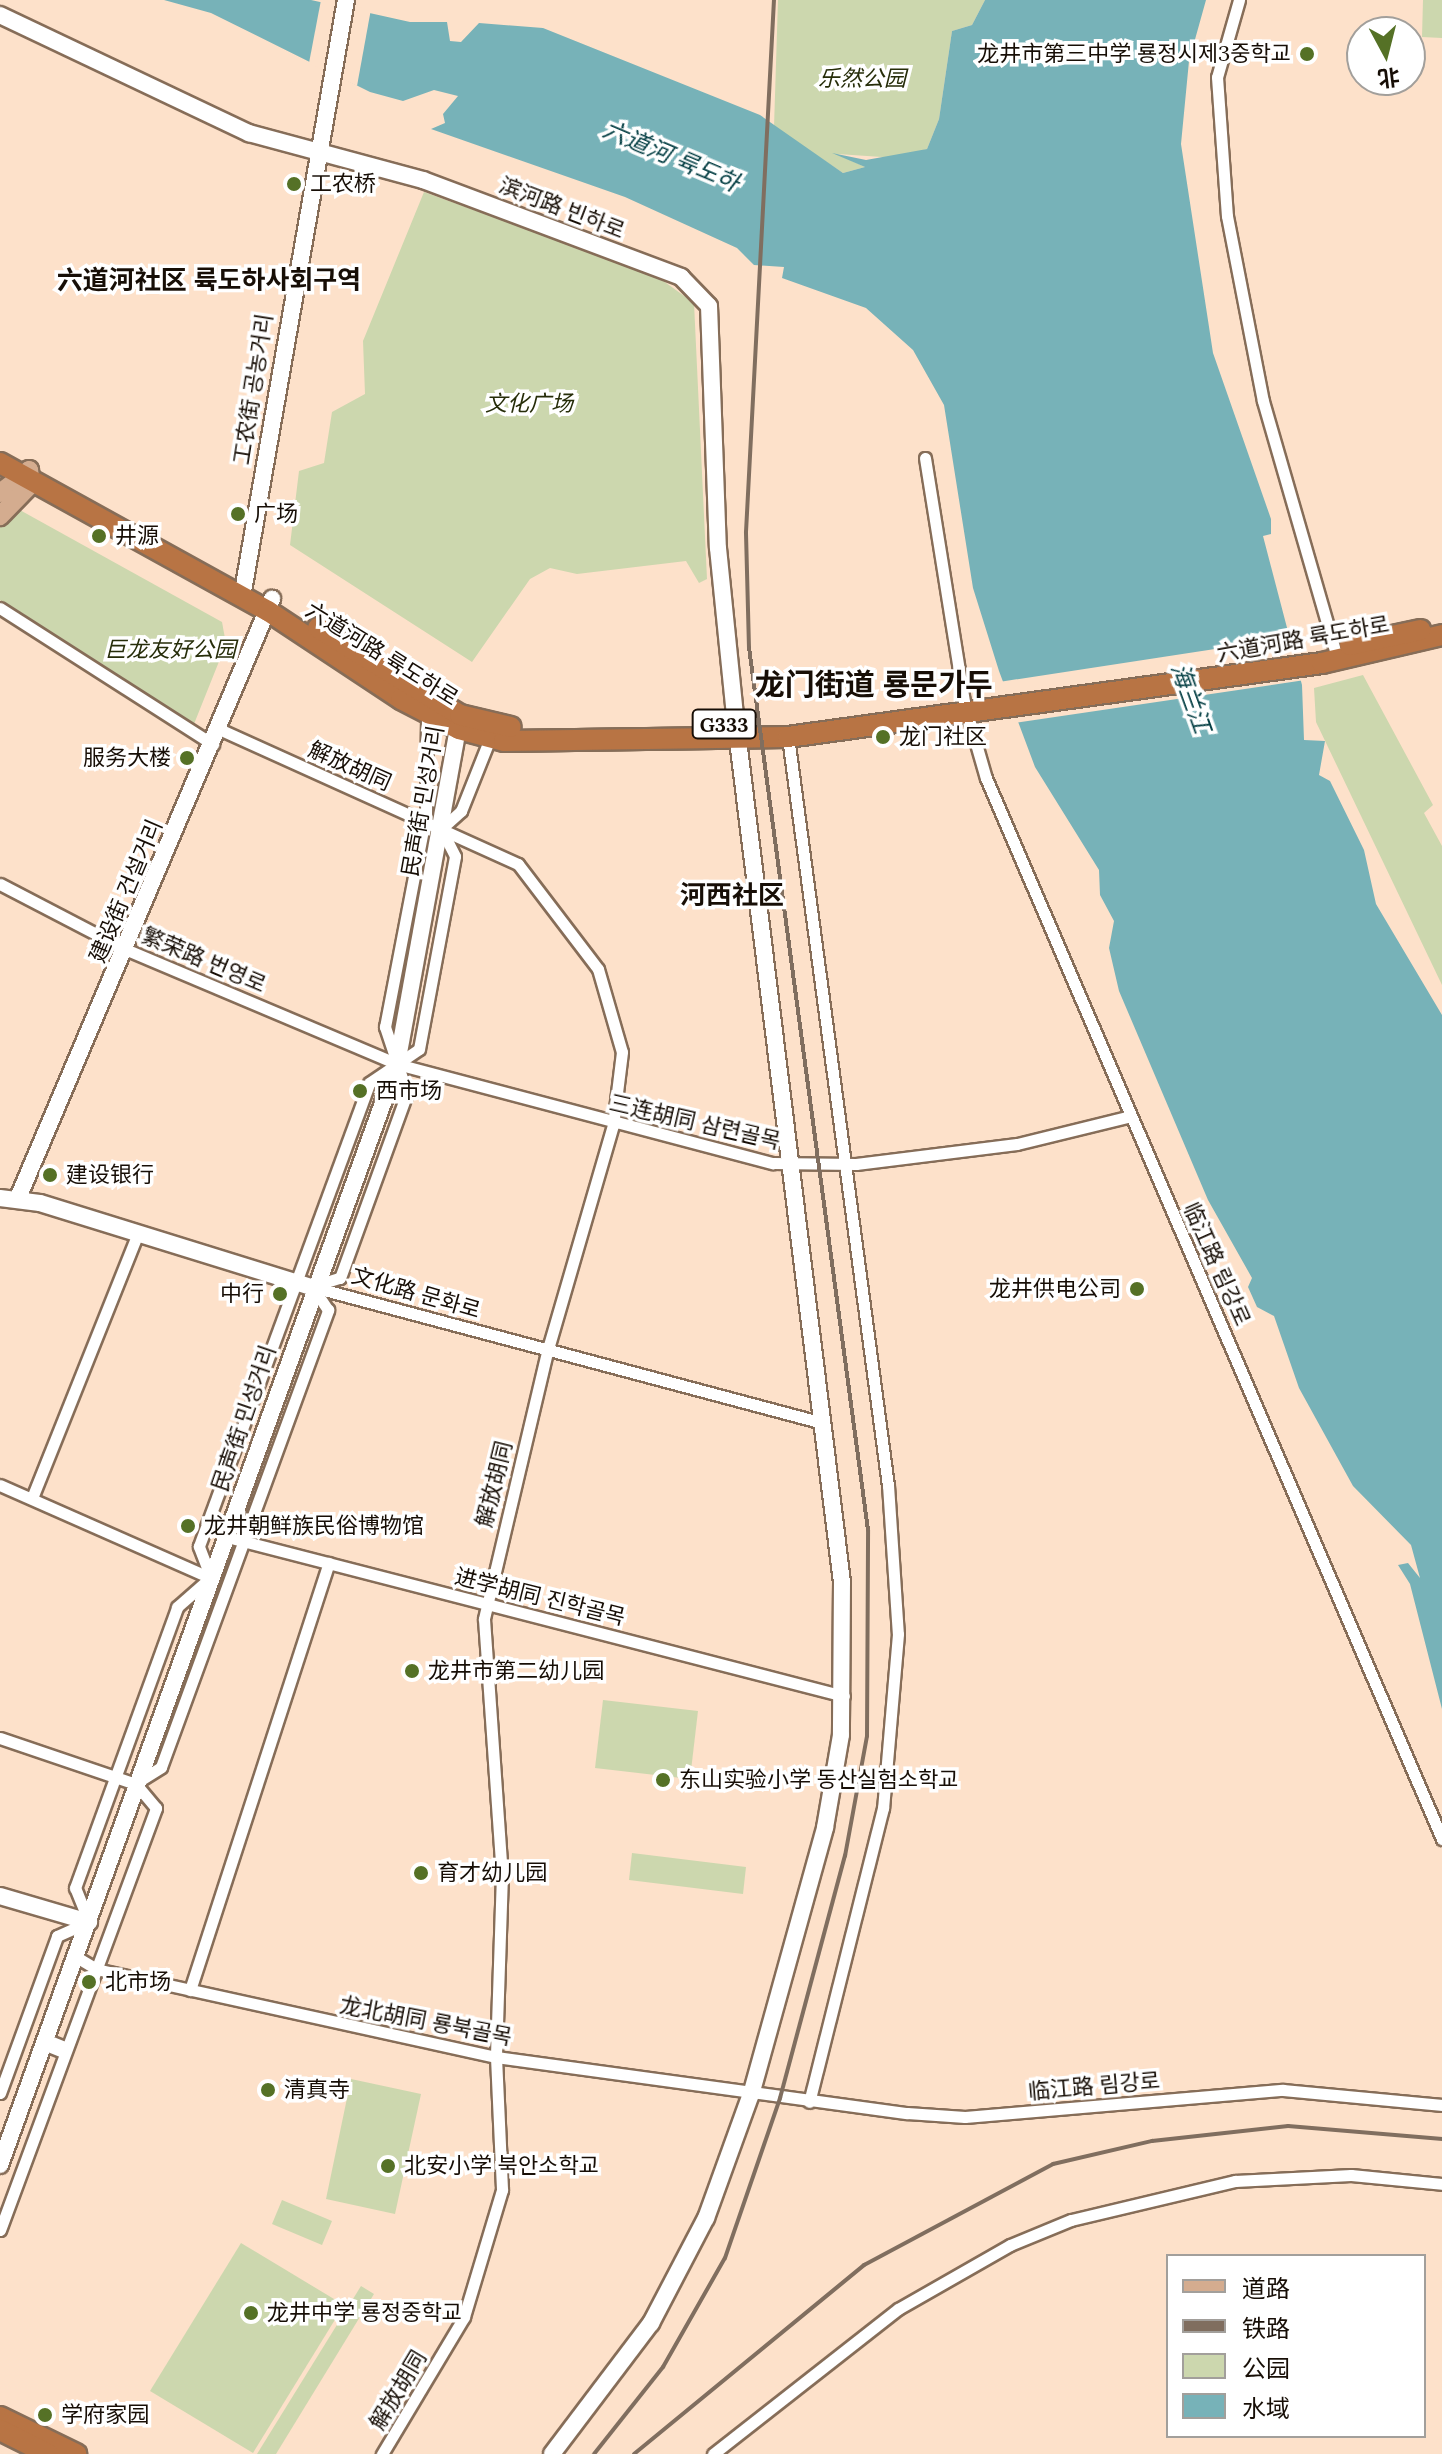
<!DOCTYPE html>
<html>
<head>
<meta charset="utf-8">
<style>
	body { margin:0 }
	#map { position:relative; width:1442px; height:2454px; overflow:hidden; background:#fde1ca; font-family:Lora,"Noto Sans SC","Noto Sans KR",serif }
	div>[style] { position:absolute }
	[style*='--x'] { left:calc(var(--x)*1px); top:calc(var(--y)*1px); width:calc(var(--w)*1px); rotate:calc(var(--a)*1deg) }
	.green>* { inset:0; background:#ccd7ae }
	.water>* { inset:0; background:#77b2b8 }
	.pier>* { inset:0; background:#fde1ca }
	.roads { filter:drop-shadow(2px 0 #866d58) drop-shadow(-2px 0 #866d58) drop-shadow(0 2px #866d58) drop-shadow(0 -2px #866d58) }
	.street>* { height:11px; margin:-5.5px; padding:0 5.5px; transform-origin:5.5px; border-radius:5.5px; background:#fff }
	.secondary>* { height:16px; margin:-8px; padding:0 8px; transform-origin:8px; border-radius:8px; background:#fff }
	.primary>* { height:18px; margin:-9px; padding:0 9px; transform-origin:9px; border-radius:9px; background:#d4ac8f }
	.highway>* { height:20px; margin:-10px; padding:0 10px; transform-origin:10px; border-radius:10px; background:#b87444 }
	.rail>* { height:4px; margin:-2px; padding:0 2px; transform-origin:2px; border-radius:2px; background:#806e5f }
	.dots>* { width:22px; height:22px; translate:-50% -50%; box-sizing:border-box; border:4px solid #fff; border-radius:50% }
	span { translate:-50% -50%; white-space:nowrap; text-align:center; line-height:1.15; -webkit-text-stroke:7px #fff; paint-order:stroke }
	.shield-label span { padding:2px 6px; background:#fff; border:2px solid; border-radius:6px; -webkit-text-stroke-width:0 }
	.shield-label { font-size:20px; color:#170e06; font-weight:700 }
	.poi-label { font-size:22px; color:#170e06 }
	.right { translate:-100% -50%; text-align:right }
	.left { translate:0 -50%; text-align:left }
	.park-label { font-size:22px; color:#262d09; font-style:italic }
	.street-label { font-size:22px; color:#170e06 }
	.water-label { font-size:24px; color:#064045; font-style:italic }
	.quarter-label { font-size:26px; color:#170e06; font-weight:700 }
	.district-label { font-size:30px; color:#170e06; font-weight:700 }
	.legend { position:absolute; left:1166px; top:2254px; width:260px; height:184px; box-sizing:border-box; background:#fff; border:2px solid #a29f9b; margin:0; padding:10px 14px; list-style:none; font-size:24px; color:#170e06 }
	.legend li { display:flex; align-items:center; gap:16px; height:40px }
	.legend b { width:40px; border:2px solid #a29f9b }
	.north { position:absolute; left:1346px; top:16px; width:80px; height:80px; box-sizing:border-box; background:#fff; border:2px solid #a29f9b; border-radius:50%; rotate:173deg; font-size:22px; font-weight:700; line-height:32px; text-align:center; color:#170e06 }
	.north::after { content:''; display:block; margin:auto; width:28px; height:36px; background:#557126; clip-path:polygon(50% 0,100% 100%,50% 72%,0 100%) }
</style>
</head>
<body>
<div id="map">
	<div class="green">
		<i style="clip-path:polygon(778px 0,985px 0,972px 25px,952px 31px,939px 119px,927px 149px,897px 158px,837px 154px,865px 167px,843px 173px,774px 127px)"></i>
		<i style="clip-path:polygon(1423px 0,1442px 0,1442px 38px,1422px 37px)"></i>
		<i style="clip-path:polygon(424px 192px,655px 275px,694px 303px,707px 579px,699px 583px,686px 561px,577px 574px,550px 568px,530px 579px,472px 662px,290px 545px,299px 471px,324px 463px,332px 412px,365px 394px,363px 341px)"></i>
		<i style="clip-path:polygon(9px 504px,222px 622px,226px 644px,194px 724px,0 600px,0 515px)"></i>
		<i style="clip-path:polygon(1363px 675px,1433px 805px,1424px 813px,1442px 846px,1442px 985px,1316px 722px,1314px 688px)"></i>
		<i style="clip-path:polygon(603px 1700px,698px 1711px,690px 1779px,595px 1768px)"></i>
		<i style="clip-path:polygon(632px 1853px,746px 1867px,743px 1894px,629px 1880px)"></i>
		<i style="clip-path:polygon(351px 2079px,421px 2094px,395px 2214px,326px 2199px)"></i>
		<i style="clip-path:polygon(282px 2200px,332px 2221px,322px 2245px,272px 2224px)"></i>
		<i style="clip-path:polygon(241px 2243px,344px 2305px,253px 2453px,150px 2391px)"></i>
		<i style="clip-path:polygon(361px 2286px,374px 2294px,276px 2454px,257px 2454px)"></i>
	</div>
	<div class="water">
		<i style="clip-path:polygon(164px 0,311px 0,410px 22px,447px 22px,450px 41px,461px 42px,479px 23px,543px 28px,760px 115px,843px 173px,865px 167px,832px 153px,866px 160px,927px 149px,939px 119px,952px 31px,972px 25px,985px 0,1206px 0,1189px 61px,1181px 144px,1213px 353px,1271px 519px,1271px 534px,1263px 536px,1302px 685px,1304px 740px,1325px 741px,1319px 775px,1330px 781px,1364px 850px,1376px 904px,1442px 1015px,1442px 1709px,1410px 1584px,1398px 1565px,1408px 1563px,1420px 1578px,1411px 1545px,1353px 1486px,1299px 1388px,1274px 1316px,1257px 1307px,1248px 1287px,1252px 1278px,1208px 1200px,1119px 991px,1109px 948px,1114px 921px,1100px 895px,1099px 870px,1035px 767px,999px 671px,973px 588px,944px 405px,913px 350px,866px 308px,782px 278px,784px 267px,754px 265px,737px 248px,625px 197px,431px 129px,445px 123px,443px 114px,458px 96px,434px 90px,403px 101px,370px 92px,211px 13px)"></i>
	</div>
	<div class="pier">
		<i style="clip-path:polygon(321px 0,371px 9px,357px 86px,309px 63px)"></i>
		<i style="clip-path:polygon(1294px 637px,1305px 680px,1014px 723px,999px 682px)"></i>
	</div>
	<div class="roads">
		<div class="street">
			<i style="--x:1239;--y:0;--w:80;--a:105.9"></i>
			<i style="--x:1217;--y:77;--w:139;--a:85.9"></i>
			<i style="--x:1227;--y:216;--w:188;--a:79"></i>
			<i style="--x:1263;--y:401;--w:270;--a:73.9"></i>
			<i style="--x:925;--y:458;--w:247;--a:80.9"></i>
			<i style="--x:964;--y:702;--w:79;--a:73.9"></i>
			<i style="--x:986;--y:778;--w:1155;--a:66.74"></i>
			<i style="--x:0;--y:608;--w:253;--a:32.6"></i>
			<i style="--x:219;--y:729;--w:328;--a:24.3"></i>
			<i style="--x:518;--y:864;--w:132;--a:52.7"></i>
			<i style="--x:598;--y:969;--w:86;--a:73.9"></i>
			<i style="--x:622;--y:1052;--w:74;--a:97"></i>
			<i style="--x:613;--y:1125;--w:236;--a:106.2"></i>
			<i style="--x:547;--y:1352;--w:274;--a:103.3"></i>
			<i style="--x:484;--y:1619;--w:256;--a:86"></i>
			<i style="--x:502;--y:1874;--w:183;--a:91.9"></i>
			<i style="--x:496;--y:2057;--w:133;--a:87.4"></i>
			<i style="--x:502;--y:2190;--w:133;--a:106.7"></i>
			<i style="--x:464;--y:2317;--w:160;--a:120.9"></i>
			<i style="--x:788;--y:737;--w:755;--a:82.39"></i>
			<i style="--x:888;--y:1485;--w:149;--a:86.2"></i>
			<i style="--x:898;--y:1634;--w:175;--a:94.9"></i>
			<i style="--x:883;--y:1808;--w:303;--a:104.1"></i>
			<i style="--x:441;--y:829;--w:27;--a:-42"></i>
			<i style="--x:461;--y:811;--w:79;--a:-68.3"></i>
			<i style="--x:0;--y:884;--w:141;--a:27.5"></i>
			<i style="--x:125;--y:949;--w:295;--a:22.9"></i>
			<i style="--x:397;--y:1064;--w:389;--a:14.8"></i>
			<i style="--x:773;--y:1163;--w:83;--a:0.7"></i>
			<i style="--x:856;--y:1164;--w:162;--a:-7.1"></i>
			<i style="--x:1017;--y:1144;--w:117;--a:-13.8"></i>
			<i style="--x:313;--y:1286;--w:28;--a:-17"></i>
			<i style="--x:340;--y:1278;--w:197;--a:-70.1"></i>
			<i style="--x:407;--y:1093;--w:70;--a:-108.4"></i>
			<i style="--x:385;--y:1027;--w:217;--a:-79.1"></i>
			<i style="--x:426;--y:814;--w:102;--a:-89.4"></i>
			<i style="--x:313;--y:1287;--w:528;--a:14.93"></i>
			<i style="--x:0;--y:1485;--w:231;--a:23.8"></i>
			<i style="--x:32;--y:1498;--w:285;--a:-68.2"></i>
			<i style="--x:227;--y:1537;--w:637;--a:14.45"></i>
			<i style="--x:211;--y:1578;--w:34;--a:-111"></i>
			<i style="--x:199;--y:1546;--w:493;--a:-69.8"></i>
			<i style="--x:369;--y:1083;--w:60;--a:-34.2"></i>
			<i style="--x:419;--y:1049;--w:196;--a:-79.4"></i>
			<i style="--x:455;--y:856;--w:30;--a:-117"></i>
			<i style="--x:0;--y:1738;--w:144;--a:18.7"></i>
			<i style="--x:139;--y:1781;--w:26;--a:-32"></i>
			<i style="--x:161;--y:1767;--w:487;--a:-69.9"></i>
			<i style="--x:328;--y:1310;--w:27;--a:-124"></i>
			<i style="--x:78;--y:1958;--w:21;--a:31"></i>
			<i style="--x:96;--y:1969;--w:410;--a:12.4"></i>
			<i style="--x:496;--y:2057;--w:415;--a:7.8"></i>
			<i style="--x:907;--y:2113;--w:58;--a:3.9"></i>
			<i style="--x:965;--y:2117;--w:319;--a:-4.9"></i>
			<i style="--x:1283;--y:2090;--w:160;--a:5.4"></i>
			<i style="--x:190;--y:1990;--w:449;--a:-72"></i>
			<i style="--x:0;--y:2093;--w:167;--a:-70"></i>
			<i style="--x:57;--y:1936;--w:35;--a:-24"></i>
			<i style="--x:89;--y:1922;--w:37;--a:-112"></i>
			<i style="--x:75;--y:1888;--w:299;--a:-70"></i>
			<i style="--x:177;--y:1607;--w:44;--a:-41.3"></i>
			<i style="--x:0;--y:2230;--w:450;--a:-69.7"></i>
			<i style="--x:156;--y:1808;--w:31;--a:-130"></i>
			<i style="--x:713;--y:2454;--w:235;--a:-38.1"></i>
			<i style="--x:898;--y:2309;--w:129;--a:-29.7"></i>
			<i style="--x:1010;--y:2245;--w:66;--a:-22.3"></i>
			<i style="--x:1071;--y:2220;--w:169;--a:-13.4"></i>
			<i style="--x:1235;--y:2181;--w:116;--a:-3"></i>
			<i style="--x:1351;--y:2175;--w:91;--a:5.6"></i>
		</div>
		<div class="secondary">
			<i style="--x:0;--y:15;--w:276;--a:25.4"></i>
			<i style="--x:249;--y:133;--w:180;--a:15.1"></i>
			<i style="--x:423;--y:180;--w:276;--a:20.6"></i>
			<i style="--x:681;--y:277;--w:40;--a:46"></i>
			<i style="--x:709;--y:306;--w:242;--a:87.9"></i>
			<i style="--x:718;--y:548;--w:177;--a:84.2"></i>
			<i style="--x:736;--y:724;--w:865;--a:82.96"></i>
			<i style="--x:842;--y:1582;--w:153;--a:90.4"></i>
			<i style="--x:841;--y:1735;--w:94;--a:99.8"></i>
			<i style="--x:825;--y:1828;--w:276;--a:105.5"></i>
			<i style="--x:751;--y:2094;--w:132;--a:109.9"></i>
			<i style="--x:706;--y:2218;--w:119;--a:117.6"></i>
			<i style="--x:651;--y:2323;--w:164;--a:127.1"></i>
			<i style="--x:242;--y:597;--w:606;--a:-80.12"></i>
			<i style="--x:0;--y:1198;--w:40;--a:7.1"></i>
			<i style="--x:40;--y:1203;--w:285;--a:17.2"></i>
			<i style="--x:18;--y:1198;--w:651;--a:-67.02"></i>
			<i style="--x:0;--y:1896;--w:93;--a:16.3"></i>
			<i style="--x:47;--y:2043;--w:18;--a:22"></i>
			<i style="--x:0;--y:2165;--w:1170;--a:-70.17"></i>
			<i style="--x:397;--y:1064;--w:352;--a:-79.7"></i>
		</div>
		<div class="primary">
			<i style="--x:0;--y:493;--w:37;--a:-38"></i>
			<i style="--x:29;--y:470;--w:14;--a:82"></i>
			<i style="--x:31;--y:484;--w:45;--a:134.1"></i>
		</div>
		<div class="highway">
			<i style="--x:0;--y:463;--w:306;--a:28.9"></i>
			<i style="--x:268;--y:611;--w:159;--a:33.5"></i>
			<i style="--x:401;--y:699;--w:65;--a:27.3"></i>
			<i style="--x:459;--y:729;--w:47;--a:14.9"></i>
			<i style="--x:504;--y:741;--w:284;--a:-0.8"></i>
			<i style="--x:788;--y:737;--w:539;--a:-7.89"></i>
			<i style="--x:1322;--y:663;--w:123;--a:-13.1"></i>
			<i style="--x:318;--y:628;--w:167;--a:31.5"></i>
			<i style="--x:460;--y:715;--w:52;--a:13.2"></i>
			<i style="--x:1350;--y:645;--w:72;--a:-12.1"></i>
			<i style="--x:0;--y:2417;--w:85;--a:26"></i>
			<i style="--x:0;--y:2430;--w:54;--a:26.6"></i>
		</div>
	</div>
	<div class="rail">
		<i style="--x:594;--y:2454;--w:111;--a:-51.6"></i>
		<i style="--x:663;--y:2367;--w:125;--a:-60.4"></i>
		<i style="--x:725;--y:2258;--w:169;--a:-71"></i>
		<i style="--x:780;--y:2098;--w:251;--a:-75"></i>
		<i style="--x:845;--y:1856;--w:122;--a:-79.6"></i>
		<i style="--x:867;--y:1736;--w:206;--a:-89.7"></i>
		<i style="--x:868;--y:1530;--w:890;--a:-97.68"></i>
		<i style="--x:749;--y:648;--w:116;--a:-91.5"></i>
		<i style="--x:746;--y:532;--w:533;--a:-86.99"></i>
		<i style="--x:634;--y:2454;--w:298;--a:-39.4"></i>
		<i style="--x:864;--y:2265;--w:214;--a:-28.1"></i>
		<i style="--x:1053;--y:2164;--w:102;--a:-13.1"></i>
		<i style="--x:1152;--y:2141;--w:137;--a:-6.3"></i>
		<i style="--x:1288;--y:2126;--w:155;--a:4.8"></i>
	</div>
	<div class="dots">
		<i style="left:1307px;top:54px;background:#557126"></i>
		<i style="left:294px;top:184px;background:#557126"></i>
		<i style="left:238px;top:514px;background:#557126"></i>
		<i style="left:99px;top:536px;background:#557126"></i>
		<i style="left:883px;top:737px;background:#557126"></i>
		<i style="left:187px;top:758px;background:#557126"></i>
		<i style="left:360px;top:1091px;background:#557126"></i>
		<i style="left:50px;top:1175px;background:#557126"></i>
		<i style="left:1137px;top:1289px;background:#557126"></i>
		<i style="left:280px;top:1294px;background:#557126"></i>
		<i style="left:188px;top:1526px;background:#557126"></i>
		<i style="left:412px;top:1671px;background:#557126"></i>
		<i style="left:663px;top:1780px;background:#557126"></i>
		<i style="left:421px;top:1873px;background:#557126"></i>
		<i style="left:89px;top:1982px;background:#557126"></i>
		<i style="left:268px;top:2090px;background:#557126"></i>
		<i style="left:388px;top:2166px;background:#557126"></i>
		<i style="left:251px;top:2313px;background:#557126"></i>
		<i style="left:45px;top:2415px;background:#557126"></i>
	</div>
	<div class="shield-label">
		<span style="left:724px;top:724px">G333</span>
	</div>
	<div class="poi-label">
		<span class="right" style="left:1291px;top:54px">龙井市第三中学 룡정시제3중학교</span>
		<span class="left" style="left:310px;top:184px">工农桥</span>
		<span class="left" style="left:254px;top:514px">广场</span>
		<span class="left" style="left:115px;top:536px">井源</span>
		<span class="left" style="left:899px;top:737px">龙门社区</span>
		<span class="right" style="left:171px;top:758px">服务大楼</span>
		<span class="left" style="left:376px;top:1091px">西市场</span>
		<span class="left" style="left:66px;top:1175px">建设银行</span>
		<span class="right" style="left:1121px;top:1289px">龙井供电公司</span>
		<span class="right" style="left:264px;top:1294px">中行</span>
		<span class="left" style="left:204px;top:1526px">龙井朝鲜族民俗博物馆</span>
		<span class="left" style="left:428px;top:1671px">龙井市第二幼儿园</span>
		<span class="left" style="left:679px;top:1780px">东山实验小学 동산실험소학교</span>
		<span class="left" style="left:437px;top:1873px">育才幼儿园</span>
		<span class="left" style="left:105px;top:1982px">北市场</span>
		<span class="left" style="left:284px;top:2090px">清真寺</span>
		<span class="left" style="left:404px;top:2166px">北安小学 북안소학교</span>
		<span class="left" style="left:267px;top:2313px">龙井中学 룡정중학교</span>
		<span class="left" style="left:61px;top:2415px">学府家园</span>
	</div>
	<div class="park-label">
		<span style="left:862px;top:79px">乐然公园</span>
		<span style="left:529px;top:404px">文化广场</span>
		<span style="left:170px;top:650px">巨龙友好公园</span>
	</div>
	<div class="street-label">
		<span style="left:562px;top:208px;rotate:21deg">滨河路 빈하로</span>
		<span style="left:253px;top:389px;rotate:-81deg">工农街 공농거리</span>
		<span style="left:1303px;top:639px;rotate:-10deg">六道河路 륙도하로</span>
		<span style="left:382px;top:654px;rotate:32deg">六道河路 륙도하로</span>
		<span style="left:350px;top:766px;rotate:24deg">解放胡同</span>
		<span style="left:423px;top:801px;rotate:-80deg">民声街 민성거리</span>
		<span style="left:126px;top:891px;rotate:-67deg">建设街 건설거리</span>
		<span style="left:204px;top:960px;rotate:23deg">繁荣路 번영로</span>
		<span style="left:695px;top:1122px;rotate:13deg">三连胡同 삼련골목</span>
		<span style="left:1217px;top:1264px;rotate:66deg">临江路 림강로</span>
		<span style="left:416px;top:1293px;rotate:16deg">文化路 문화로</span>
		<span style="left:244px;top:1418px;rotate:-71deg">民声街 민성거리</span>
		<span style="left:494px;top:1484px;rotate:-76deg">解放胡同</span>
		<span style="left:540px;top:1597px;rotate:14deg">进学胡同 진학골목</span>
		<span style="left:426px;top:2021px;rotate:11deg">龙北胡同 룡북골목</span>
		<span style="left:1094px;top:2086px;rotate:-5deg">临江路 림강로</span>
		<span style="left:398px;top:2390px;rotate:-59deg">解放胡同</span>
	</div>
	<div class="water-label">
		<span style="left:671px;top:156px;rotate:23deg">六道河 륙도하</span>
		<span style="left:1191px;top:698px;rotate:70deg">海兰江</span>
	</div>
	<div class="quarter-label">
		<span style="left:209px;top:280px">六道河社区 륙도하사회구역</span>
		<span style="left:732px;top:895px">河西社区</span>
	</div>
	<div class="district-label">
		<span style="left:874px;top:684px">龙门街道 룡문가두</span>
	</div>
	<ul class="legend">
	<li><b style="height:10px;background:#d4ac8f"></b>道路</li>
	<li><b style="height:10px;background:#806e5f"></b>铁路</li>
	<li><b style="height:22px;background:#ccd7ae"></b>公园</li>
	<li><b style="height:22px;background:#77b2b8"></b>水域</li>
	</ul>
	<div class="north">北</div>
</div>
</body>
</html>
